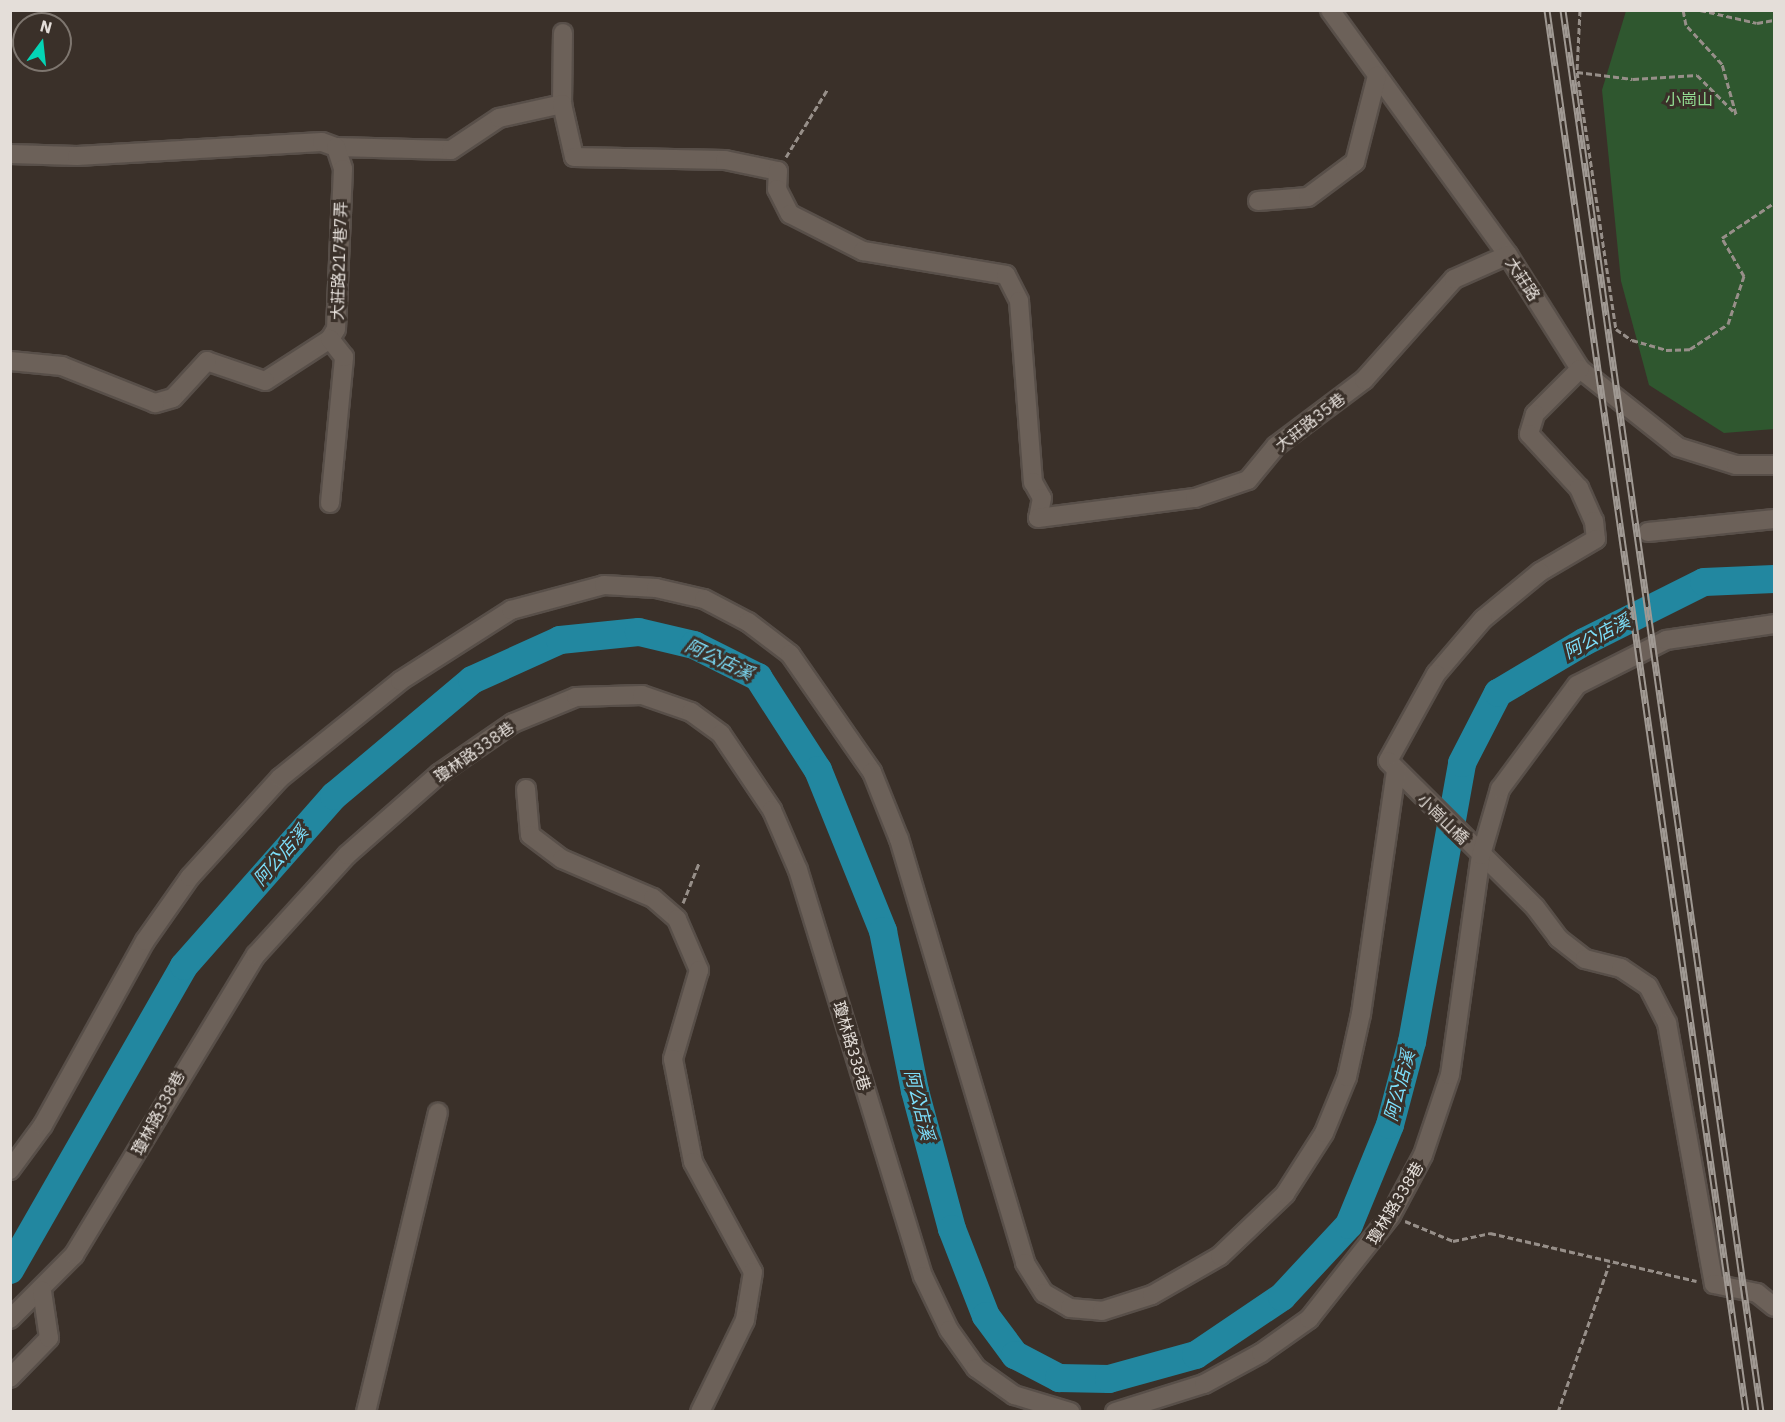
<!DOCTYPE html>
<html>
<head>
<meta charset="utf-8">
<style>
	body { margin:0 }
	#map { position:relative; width:1785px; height:1422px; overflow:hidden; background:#3a3029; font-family:"IBM Plex Sans","Noto Sans TC",sans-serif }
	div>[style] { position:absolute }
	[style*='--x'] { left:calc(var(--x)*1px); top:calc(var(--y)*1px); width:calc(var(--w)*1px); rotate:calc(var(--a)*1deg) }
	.green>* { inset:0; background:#2f572f }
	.river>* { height:28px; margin:-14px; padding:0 14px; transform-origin:14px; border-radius:14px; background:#2287a0 }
	.path>* { height:3px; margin-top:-1.5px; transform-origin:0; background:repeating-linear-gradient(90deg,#978f89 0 6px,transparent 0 9px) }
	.roads { filter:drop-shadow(2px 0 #584f49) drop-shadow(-2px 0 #584f49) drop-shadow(0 2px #584f49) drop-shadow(0 -2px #584f49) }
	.minor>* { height:18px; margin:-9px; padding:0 9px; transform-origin:9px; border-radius:9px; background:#6c6159 }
	.rail>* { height:7px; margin-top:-3.5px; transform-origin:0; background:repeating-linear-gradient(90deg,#3a3029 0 14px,#a09993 0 28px); box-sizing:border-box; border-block:2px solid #a09993 }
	span { translate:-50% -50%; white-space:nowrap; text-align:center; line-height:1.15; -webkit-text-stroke:6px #3a3029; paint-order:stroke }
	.park-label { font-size:16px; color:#92db91 }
	.street-label { font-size:16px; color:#e4ded9 }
	.water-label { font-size:18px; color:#7ddffb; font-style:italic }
	.frame { position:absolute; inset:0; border:12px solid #e4ded9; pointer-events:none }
	.north { position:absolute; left:12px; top:12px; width:60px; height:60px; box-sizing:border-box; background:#3a3029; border:2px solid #7e766f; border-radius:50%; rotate:15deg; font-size:16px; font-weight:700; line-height:24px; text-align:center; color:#e4ded9 }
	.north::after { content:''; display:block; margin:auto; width:21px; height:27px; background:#04d5b6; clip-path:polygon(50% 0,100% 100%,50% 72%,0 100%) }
</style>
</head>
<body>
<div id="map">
	<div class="green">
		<i style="clip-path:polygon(1626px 11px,1774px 11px,1774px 429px,1724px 433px,1649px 385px,1621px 281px,1602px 90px)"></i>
	</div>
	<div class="river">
		<i style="--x:10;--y:1270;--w:350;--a:-60.2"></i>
		<i style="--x:184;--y:966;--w:227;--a:-48.6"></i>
		<i style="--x:334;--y:796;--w:180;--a:-40"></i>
		<i style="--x:472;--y:680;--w:97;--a:-24.4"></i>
		<i style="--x:560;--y:640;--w:79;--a:-5.8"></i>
		<i style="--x:639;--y:632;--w:57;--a:13.3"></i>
		<i style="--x:694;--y:645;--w:72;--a:26.6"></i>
		<i style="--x:758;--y:677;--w:111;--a:57.2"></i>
		<i style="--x:818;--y:770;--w:174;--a:68"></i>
		<i style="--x:883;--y:931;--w:163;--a:78.7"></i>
		<i style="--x:915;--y:1091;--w:143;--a:75"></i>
		<i style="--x:952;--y:1229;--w:93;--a:68.7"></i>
		<i style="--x:986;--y:1316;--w:49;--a:53.4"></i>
		<i style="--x:1015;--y:1355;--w:50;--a:27.6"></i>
		<i style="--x:1059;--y:1378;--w:50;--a:1.1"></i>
		<i style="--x:1109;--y:1379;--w:90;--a:-15.4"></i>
		<i style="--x:1196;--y:1355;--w:104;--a:-34"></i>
		<i style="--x:1282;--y:1297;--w:98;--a:-47.1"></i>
		<i style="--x:1349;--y:1225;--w:108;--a:-67.7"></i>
		<i style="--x:1390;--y:1125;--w:86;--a:-75.2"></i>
		<i style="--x:1412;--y:1042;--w:283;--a:-79.8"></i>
		<i style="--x:1462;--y:763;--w:79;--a:-62.8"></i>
		<i style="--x:1498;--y:693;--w:100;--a:-30.7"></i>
		<i style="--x:1584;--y:642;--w:134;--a:-26.6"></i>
		<i style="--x:1704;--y:582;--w:70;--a:-2.5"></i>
	</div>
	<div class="path">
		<i style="--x:1580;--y:10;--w:62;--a:92.8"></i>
		<i style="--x:1577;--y:72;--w:260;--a:81.4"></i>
		<i style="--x:1616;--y:329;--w:19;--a:35"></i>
		<i style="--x:1632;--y:340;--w:35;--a:16"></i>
		<i style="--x:1666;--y:350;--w:24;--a:-2"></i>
		<i style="--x:1690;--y:349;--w:45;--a:-33.3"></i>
		<i style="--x:1728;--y:324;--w:51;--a:-71.6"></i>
		<i style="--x:1744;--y:276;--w:44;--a:-120.1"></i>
		<i style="--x:1722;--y:238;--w:63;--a:-33.9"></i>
		<i style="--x:1700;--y:10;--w:58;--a:12.8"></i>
		<i style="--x:1757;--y:23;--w:17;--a:-10"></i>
		<i style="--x:1577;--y:72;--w:56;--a:7.1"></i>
		<i style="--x:1633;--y:79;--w:64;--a:-3.6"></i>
		<i style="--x:1697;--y:75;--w:55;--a:45"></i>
		<i style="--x:1736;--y:114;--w:52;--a:-105.6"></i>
		<i style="--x:1722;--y:64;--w:53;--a:-132.7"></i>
		<i style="--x:1686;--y:25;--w:15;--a:-101"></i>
		<i style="--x:786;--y:157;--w:79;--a:-58.5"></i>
		<i style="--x:683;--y:903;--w:43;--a:-68.2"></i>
		<i style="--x:1405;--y:1221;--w:52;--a:22.6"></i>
		<i style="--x:1453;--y:1241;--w:38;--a:-12"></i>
		<i style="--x:1490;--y:1233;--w:212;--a:13.1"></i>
		<i style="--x:1558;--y:1412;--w:156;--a:-70.9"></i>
	</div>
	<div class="roads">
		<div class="minor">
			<i style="--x:1330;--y:10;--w:303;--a:54"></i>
			<i style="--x:1508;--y:255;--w:135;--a:57.7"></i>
			<i style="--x:1580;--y:369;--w:125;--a:38.5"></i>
			<i style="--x:1678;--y:447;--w:61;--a:17.2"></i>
			<i style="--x:1736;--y:465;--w:38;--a:0"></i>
			<i style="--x:562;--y:104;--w:71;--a:-89.2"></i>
			<i style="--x:336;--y:147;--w:115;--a:1.5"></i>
			<i style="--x:451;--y:150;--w:58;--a:-33.7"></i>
			<i style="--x:499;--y:118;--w:65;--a:-12.5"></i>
			<i style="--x:562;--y:104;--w:54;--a:77.2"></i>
			<i style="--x:574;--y:157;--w:151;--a:1.1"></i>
			<i style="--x:725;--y:160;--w:54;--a:11.7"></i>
			<i style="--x:778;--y:171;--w:18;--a:93"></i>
			<i style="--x:777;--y:189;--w:28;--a:63"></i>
			<i style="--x:790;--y:214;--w:82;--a:26.9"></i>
			<i style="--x:863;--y:251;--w:145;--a:9.5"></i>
			<i style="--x:1006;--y:275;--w:29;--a:63"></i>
			<i style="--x:1019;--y:301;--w:182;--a:85.6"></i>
			<i style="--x:1033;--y:482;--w:18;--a:61"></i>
			<i style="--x:1042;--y:498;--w:20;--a:101"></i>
			<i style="--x:1038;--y:518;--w:158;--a:-7.3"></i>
			<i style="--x:1195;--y:498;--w:56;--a:-18.8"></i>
			<i style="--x:1248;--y:480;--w:44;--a:-50.5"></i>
			<i style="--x:1276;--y:446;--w:110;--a:-36.9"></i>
			<i style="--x:1364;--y:380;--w:135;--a:-48.3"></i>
			<i style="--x:1454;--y:279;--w:59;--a:-24"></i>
			<i style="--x:10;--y:154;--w:67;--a:1.7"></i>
			<i style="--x:77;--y:156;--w:245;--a:-3.3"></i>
			<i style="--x:322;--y:142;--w:15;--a:20"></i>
			<i style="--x:336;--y:147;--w:23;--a:72"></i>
			<i style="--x:343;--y:169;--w:160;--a:92.5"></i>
			<i style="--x:336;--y:329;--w:12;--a:121"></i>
			<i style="--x:330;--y:339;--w:77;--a:147.1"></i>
			<i style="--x:265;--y:381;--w:61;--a:-161"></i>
			<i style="--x:207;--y:361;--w:50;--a:132.6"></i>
			<i style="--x:173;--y:398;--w:19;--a:164"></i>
			<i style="--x:155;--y:403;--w:100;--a:-158.3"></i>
			<i style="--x:62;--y:366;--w:52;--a:-174.5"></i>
			<i style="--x:1258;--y:201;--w:50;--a:-4.6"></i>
			<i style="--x:1308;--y:197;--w:59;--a:-36.7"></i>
			<i style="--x:1355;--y:162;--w:89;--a:-75.7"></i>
			<i style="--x:1580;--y:369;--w:64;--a:135"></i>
			<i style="--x:1535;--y:414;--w:21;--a:107"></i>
			<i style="--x:1529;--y:434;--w:74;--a:47.2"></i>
			<i style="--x:1579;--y:488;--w:36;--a:66"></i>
			<i style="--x:1594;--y:521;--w:18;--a:84"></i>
			<i style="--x:1596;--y:539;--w:65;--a:149.5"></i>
			<i style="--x:1540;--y:572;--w:74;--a:140.5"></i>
			<i style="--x:1483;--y:619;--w:72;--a:130.5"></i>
			<i style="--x:1436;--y:674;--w:99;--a:118.9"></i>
			<i style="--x:1388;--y:761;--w:207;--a:44.8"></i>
			<i style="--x:1535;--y:907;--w:39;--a:53"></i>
			<i style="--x:1558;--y:938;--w:34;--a:38"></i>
			<i style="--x:1585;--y:959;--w:37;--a:14"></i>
			<i style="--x:1621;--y:968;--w:32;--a:34"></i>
			<i style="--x:1648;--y:986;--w:42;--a:62.8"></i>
			<i style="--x:1667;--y:1023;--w:265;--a:79.8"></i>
			<i style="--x:1714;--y:1284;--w:44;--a:11.8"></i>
			<i style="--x:1757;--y:1293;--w:22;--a:39"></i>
			<i style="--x:330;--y:503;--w:147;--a:-84.5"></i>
			<i style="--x:344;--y:357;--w:23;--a:-128"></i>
			<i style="--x:1648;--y:532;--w:127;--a:-5.9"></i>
			<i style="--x:526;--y:789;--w:46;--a:85"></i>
			<i style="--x:530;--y:835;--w:40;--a:37"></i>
			<i style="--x:562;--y:859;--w:99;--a:23.2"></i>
			<i style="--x:653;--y:898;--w:32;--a:41"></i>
			<i style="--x:677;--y:919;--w:56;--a:66.7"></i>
			<i style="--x:699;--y:970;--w:93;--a:106.3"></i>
			<i style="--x:673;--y:1059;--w:105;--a:79"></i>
			<i style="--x:693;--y:1162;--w:125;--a:61.4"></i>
			<i style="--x:753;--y:1272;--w:49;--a:99.5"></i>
			<i style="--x:745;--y:1320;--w:102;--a:116.1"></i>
			<i style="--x:10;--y:1170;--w:56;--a:-53.7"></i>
			<i style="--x:43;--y:1125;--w:210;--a:-61"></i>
			<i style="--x:145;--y:941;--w:78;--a:-54.9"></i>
			<i style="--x:190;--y:877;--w:134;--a:-47.7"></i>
			<i style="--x:280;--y:778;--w:154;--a:-38.9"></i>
			<i style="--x:400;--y:681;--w:132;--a:-32.6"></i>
			<i style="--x:511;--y:610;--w:96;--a:-15"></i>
			<i style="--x:604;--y:585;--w:52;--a:3.3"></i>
			<i style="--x:656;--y:588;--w:49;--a:12.9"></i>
			<i style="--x:704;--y:599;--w:50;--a:27.6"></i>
			<i style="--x:748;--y:622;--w:53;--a:37.3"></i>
			<i style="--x:790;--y:654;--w:144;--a:55.2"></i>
			<i style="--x:872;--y:772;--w:72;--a:68.1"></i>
			<i style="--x:899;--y:839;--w:442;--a:73.4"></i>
			<i style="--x:1025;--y:1263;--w:36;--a:58"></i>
			<i style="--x:1044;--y:1293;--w:30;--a:30"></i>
			<i style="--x:1070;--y:1308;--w:32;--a:5"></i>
			<i style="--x:1102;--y:1311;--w:52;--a:-17.7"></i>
			<i style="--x:1152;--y:1295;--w:78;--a:-29.8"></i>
			<i style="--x:1220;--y:1256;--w:90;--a:-43.6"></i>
			<i style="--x:1285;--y:1194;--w:72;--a:-57.4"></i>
			<i style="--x:1324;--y:1133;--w:61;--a:-67.7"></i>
			<i style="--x:1347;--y:1077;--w:65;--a:-77.5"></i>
			<i style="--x:1361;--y:1014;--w:246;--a:-81.8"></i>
			<i style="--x:10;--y:1319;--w:91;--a:-45"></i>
			<i style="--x:74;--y:1255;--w:351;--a:-58.8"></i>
			<i style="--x:256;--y:955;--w:135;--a:-47.7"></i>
			<i style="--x:347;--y:855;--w:123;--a:-41.4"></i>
			<i style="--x:439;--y:774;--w:90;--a:-34.6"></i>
			<i style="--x:513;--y:723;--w:68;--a:-22.4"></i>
			<i style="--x:576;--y:697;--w:66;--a:-1.7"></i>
			<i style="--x:642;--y:695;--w:52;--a:19.1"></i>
			<i style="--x:691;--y:712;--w:37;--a:36"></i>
			<i style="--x:721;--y:734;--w:92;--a:56.1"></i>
			<i style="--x:772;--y:810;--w:65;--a:66.6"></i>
			<i style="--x:798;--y:870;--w:425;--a:72.9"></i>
			<i style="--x:923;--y:1276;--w:60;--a:64.3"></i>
			<i style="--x:949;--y:1330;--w:47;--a:54.6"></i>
			<i style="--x:976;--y:1368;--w:47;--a:35.4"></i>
			<i style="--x:1014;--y:1395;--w:59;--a:16.9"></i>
			<i style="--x:10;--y:1378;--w:56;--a:-45.7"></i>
			<i style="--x:49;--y:1338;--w:48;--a:-98.5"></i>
			<i style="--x:366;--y:1412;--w:308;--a:-76.5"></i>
			<i style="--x:1115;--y:1412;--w:93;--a:-17.5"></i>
			<i style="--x:1204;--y:1384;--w:65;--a:-28.5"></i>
			<i style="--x:1261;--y:1353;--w:59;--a:-35.3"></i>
			<i style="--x:1309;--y:1319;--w:132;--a:-51.7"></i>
			<i style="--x:1391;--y:1215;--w:68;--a:-61.9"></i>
			<i style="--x:1423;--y:1155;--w:84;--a:-71.4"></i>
			<i style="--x:1450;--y:1075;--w:222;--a:-82"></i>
			<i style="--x:1481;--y:855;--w:69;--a:-73.9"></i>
			<i style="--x:1500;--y:789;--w:129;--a:-53.5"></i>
			<i style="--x:1577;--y:685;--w:100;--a:-26.8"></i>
			<i style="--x:1666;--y:640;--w:109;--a:-8.4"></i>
		</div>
	</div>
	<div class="rail">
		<i style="--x:1547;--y:10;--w:1416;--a:81.92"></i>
		<i style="--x:1563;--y:10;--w:1416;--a:81.96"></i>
	</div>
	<div class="park-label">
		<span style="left:1689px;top:99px">小崗山</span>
	</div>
	<div class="street-label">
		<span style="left:339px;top:261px;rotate:-88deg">大莊路217巷7弄</span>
		<span style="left:1523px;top:279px;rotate:57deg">大莊路</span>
		<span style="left:1310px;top:422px;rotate:-38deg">大莊路35巷</span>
		<span style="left:474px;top:752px;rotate:-35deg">瓊林路338巷</span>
		<span style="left:1443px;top:819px;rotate:44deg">小崗山橋</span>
		<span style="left:852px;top:1046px;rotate:73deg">瓊林路338巷</span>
		<span style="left:158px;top:1113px;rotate:-62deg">瓊林路338巷</span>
		<span style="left:1395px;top:1203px;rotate:-59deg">瓊林路338巷</span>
	</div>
	<div class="water-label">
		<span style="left:1597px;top:637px;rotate:-28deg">阿公店溪</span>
		<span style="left:719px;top:660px;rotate:25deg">阿公店溪</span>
		<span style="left:281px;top:856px;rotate:-49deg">阿公店溪</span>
		<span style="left:1400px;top:1086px;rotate:-75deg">阿公店溪</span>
		<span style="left:919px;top:1105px;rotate:76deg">阿公店溪</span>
	</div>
	<div class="frame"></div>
	<div class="north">N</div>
</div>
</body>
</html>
